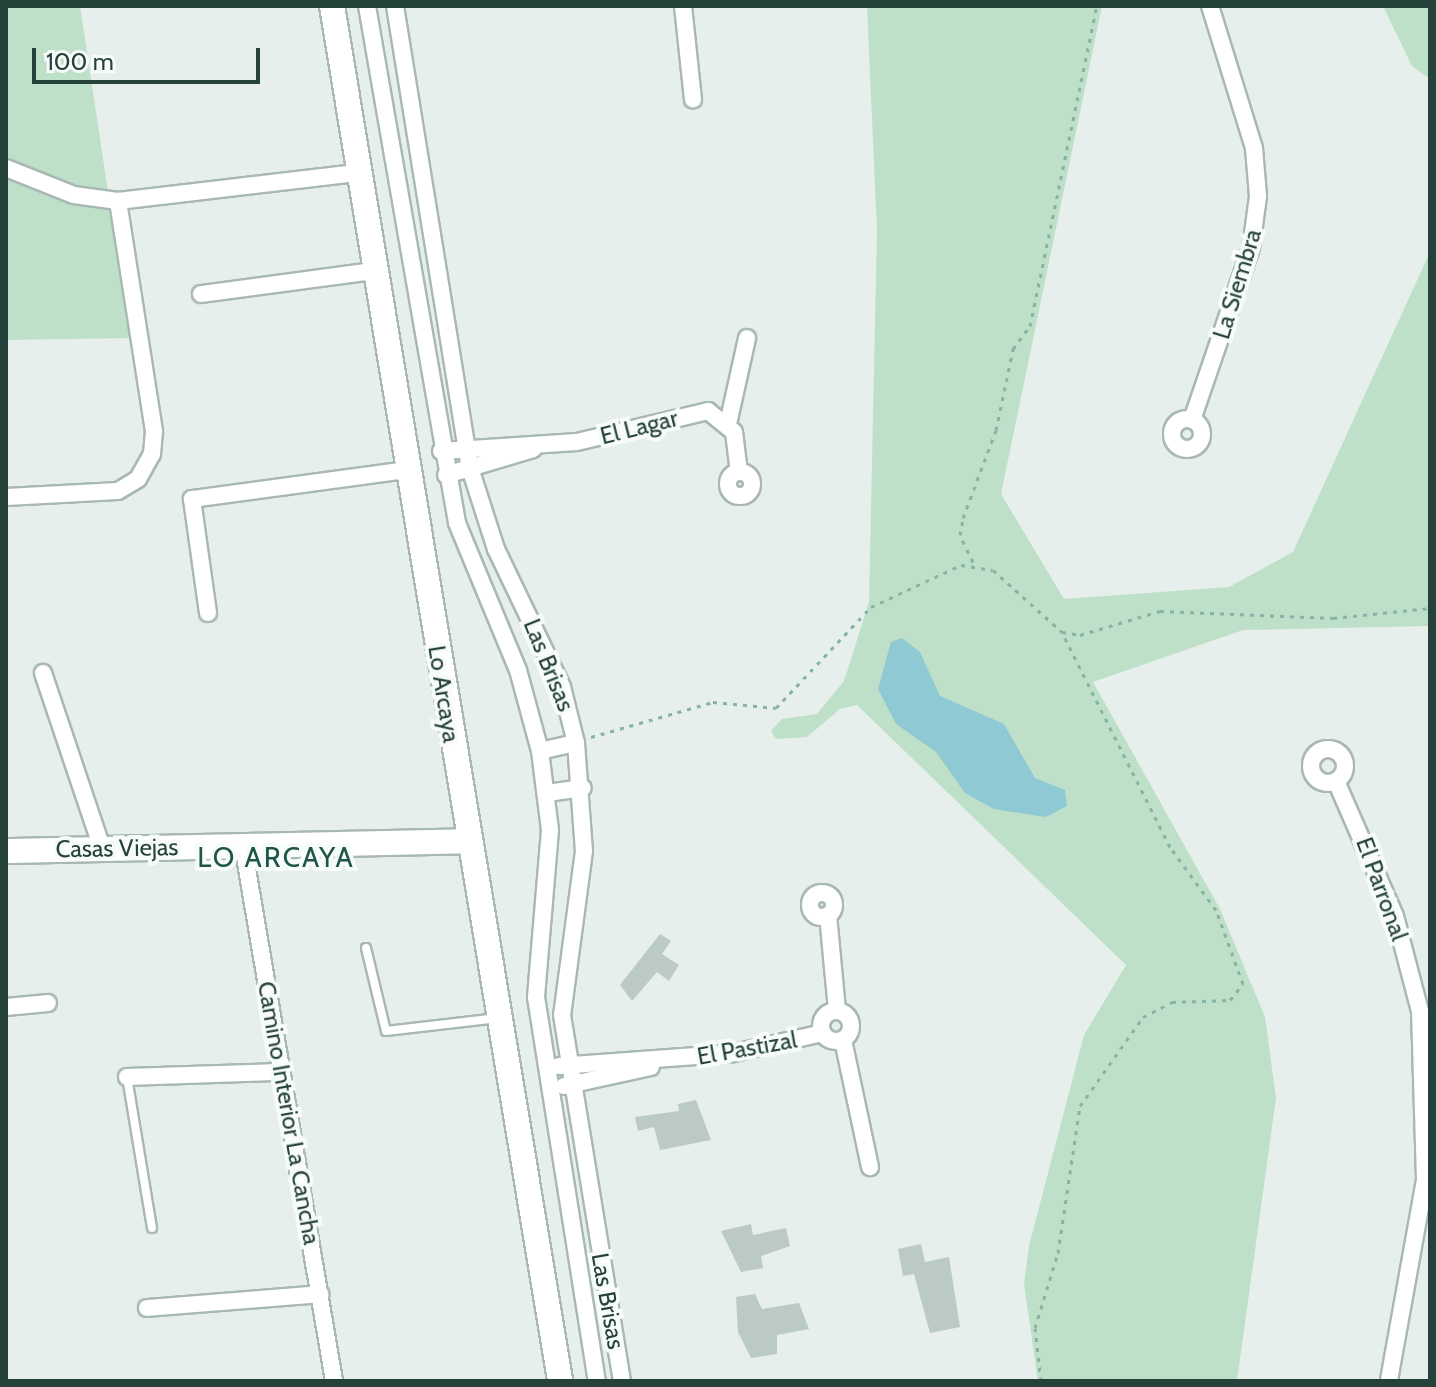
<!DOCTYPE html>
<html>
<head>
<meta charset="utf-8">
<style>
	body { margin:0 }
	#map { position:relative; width:1436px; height:1387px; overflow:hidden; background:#e6efeb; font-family:Cabin,sans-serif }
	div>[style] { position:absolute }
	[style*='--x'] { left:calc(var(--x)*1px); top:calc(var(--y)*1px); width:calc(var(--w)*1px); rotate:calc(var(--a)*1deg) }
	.green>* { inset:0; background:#bfe0c8 }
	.water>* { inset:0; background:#8ec9d4 }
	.building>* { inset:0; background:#bbcac4 }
	.path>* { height:3px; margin-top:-1.5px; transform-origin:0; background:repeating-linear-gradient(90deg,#86b3a5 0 4px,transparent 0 10px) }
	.roads { filter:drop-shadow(2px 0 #a8b8b2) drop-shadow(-2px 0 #a8b8b2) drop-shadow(0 2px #a8b8b2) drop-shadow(0 -2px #a8b8b2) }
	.lane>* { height:8px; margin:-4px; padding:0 4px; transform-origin:4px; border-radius:4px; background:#fff }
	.street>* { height:16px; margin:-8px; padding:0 8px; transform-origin:8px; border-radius:8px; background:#fff }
	.street>.ring { margin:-8px; padding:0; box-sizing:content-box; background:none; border:16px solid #fff; border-radius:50% }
	.secondary>* { height:24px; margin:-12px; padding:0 12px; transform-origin:12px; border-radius:12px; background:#fff }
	span { translate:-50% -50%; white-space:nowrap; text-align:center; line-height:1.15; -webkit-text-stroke:8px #f7fbf9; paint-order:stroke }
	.street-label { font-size:24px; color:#24423a }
	.quarter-label { font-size:28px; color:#1f5548; letter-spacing:2px }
	.frame { position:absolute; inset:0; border:8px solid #24423a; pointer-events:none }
	.scale { position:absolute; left:32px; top:48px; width:228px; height:36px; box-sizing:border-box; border:4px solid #24423a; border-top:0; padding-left:10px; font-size:24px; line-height:28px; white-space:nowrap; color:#24423a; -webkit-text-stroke:6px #f7fbf9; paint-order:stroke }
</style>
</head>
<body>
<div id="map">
	<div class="green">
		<i style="clip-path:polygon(6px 6px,80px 6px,130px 338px,6px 340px)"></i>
		<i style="clip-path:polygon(867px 6px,1102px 6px,1001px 494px,1064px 599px,1229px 587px,1293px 552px,1430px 252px,1430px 626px,1243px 630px,1093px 682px,1220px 909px,1265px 1017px,1276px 1098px,1237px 1381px,1038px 1381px,1024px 1284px,1029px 1246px,1084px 1035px,1126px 965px,857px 705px,840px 709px,807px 737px,776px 739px,771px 731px,782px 719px,817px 714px,844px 681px,869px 602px,877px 231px)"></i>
		<i style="clip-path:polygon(1383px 6px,1430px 6px,1430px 79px,1412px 66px)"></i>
	</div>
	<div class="water">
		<i style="clip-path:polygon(902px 638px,920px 652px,940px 696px,1004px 724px,1035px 778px,1065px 790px,1067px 806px,1046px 817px,994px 809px,965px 793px,936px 752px,896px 724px,878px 689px,891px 642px)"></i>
	</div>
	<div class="building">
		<i style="clip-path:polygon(660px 934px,671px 941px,662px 954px,679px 965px,669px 981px,657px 972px,632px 1001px,620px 985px)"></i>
		<i style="clip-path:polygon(696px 1100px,711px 1140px,660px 1150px,654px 1127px,638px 1131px,635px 1117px,679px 1111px,678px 1104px)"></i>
		<i style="clip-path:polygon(751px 1224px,753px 1235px,786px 1228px,790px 1246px,761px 1256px,763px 1268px,741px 1272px,721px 1231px)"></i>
		<i style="clip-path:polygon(921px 1244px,925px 1262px,949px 1257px,960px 1327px,930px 1333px,914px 1274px,903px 1276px,898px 1249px)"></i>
		<i style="clip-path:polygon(755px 1294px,762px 1309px,799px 1303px,809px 1329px,777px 1335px,777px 1354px,751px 1358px,738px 1332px,736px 1297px)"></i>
	</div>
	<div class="path">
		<i style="--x:973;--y:562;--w:30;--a:-116"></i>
		<i style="--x:960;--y:535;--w:17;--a:-80"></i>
		<i style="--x:963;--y:518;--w:94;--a:-69.4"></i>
		<i style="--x:996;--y:430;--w:83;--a:-78.1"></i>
		<i style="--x:1013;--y:349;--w:29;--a:-54"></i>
		<i style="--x:1030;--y:326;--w:327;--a:-78.2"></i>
		<i style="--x:591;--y:737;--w:127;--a:-16"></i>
		<i style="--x:713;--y:702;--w:63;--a:5.4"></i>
		<i style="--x:776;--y:708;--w:139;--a:-46.8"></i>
		<i style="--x:871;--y:607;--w:99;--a:-25"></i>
		<i style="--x:961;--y:565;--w:32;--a:9"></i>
		<i style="--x:993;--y:570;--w:93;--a:41.9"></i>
		<i style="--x:1062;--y:632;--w:18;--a:9"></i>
		<i style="--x:1080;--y:635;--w:84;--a:-16.7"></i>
		<i style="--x:1160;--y:611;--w:173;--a:2.3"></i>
		<i style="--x:1333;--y:618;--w:98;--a:-5.9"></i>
		<i style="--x:1041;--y:1381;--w:53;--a:-96.5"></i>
		<i style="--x:1035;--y:1328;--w:78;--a:-73"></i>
		<i style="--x:1058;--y:1253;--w:149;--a:-81.5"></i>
		<i style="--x:1080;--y:1106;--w:109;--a:-54.7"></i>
		<i style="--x:1143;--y:1017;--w:33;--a:-27"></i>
		<i style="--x:1172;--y:1002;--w:58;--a:-2"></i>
		<i style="--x:1230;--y:1000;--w:21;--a:-51"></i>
		<i style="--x:1243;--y:984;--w:79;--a:-110"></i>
		<i style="--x:1216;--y:910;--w:78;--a:-126.1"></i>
		<i style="--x:1170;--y:847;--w:241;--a:-116.7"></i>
	</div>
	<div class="roads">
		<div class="lane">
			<i style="--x:366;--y:948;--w:85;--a:76.5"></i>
			<i style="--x:386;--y:1031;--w:113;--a:-6.6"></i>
			<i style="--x:127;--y:1077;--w:153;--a:80.6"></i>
		</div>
		<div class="street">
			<i style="--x:367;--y:6;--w:525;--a:80.12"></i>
			<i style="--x:457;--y:523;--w:159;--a:67.5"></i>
			<i style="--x:518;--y:670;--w:84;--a:74.8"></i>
			<i style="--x:540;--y:751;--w:80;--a:82.8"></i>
			<i style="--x:550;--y:830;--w:168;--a:94.8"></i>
			<i style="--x:536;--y:997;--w:389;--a:81"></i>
			<i style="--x:395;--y:6;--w:468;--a:80.8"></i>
			<i style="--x:470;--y:468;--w:85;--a:72.2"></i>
			<i style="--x:496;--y:549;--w:153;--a:64.4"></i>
			<i style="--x:562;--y:687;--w:58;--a:76"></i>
			<i style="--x:576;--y:743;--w:108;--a:85.8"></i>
			<i style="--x:584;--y:851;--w:165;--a:97.6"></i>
			<i style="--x:562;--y:1015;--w:371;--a:80.7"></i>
			<i style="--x:683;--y:6;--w:94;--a:83.9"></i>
			<i style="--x:6;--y:168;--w:73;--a:21.7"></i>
			<i style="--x:74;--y:195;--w:44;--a:7.8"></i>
			<i style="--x:118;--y:201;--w:242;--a:-6.7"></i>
			<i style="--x:201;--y:294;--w:175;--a:-7.6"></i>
			<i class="ring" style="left:1172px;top:419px;width:14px;height:14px"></i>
			<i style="--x:1192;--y:420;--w:182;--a:-71.1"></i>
			<i style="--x:1251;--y:248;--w:52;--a:-82.3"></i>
			<i style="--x:1258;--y:196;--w:48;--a:-94.8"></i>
			<i style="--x:1254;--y:148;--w:149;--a:-107.2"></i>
			<i style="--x:728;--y:424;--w:88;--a:-77.5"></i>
			<i style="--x:441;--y:451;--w:136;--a:-3.8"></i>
			<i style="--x:577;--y:442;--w:135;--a:-13.3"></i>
			<i style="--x:708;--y:411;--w:33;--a:39"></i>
			<i style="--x:734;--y:432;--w:39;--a:83"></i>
			<i class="ring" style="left:728px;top:472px;width:8px;height:8px"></i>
			<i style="--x:446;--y:475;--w:91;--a:-16.6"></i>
			<i style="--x:6;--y:497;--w:112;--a:-3.1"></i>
			<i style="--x:118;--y:491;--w:23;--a:-31"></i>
			<i style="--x:138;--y:479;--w:29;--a:-61"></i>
			<i style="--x:152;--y:454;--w:23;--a:-85"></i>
			<i style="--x:154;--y:431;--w:233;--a:-98.9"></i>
			<i style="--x:208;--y:613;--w:115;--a:-98"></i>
			<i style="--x:192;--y:499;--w:217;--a:-7.7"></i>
			<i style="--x:43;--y:673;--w:185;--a:71.4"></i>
			<i class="ring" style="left:1311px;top:749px;width:18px;height:18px"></i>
			<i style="--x:540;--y:751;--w:37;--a:-13"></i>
			<i style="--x:1336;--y:781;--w:147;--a:66.4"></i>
			<i style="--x:1395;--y:916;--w:98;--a:75.3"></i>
			<i style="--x:1420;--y:1011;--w:169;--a:88.3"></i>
			<i style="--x:1425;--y:1180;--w:204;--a:100.2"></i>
			<i style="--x:547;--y:793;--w:36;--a:-8"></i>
			<i style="--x:243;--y:845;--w:544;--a:80.36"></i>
			<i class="ring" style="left:810px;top:893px;width:8px;height:8px"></i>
			<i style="--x:828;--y:915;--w:96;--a:84.6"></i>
			<i style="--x:6;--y:1007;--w:42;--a:-5.4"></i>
			<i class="ring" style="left:821px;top:1011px;width:14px;height:14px"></i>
			<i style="--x:843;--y:1040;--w:130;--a:78"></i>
			<i style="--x:559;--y:1066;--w:175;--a:-4.2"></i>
			<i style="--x:734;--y:1053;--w:91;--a:-12.7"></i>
			<i style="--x:127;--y:1077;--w:154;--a:-1.9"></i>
			<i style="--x:564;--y:1086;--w:89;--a:-12.3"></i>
			<i style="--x:147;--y:1308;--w:174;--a:-4.6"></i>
		</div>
		<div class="secondary">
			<i style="--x:332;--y:6;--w:1394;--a:80.58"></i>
			<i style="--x:6;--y:851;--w:462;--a:-1.2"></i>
		</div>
	</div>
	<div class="street-label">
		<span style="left:1237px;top:284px;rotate:-73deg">La Siembra</span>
		<span style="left:639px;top:427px;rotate:-14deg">El Lagar</span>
		<span style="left:549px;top:665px;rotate:68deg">Las Brisas</span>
		<span style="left:444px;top:694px;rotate:81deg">Lo Arcaya</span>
		<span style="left:117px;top:848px;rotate:-1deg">Casas Viejas</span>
		<span style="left:1382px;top:889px;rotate:70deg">El Parronal</span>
		<span style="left:747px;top:1048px;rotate:-10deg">El Pastizal</span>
		<span style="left:289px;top:1113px;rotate:80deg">Camino Interior La Cancha</span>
		<span style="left:608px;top:1301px;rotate:80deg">Las Brisas</span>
	</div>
	<div class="quarter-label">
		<span style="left:276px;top:857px">LO ARCAYA</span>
	</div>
	<div class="frame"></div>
	<div class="scale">100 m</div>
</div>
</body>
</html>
